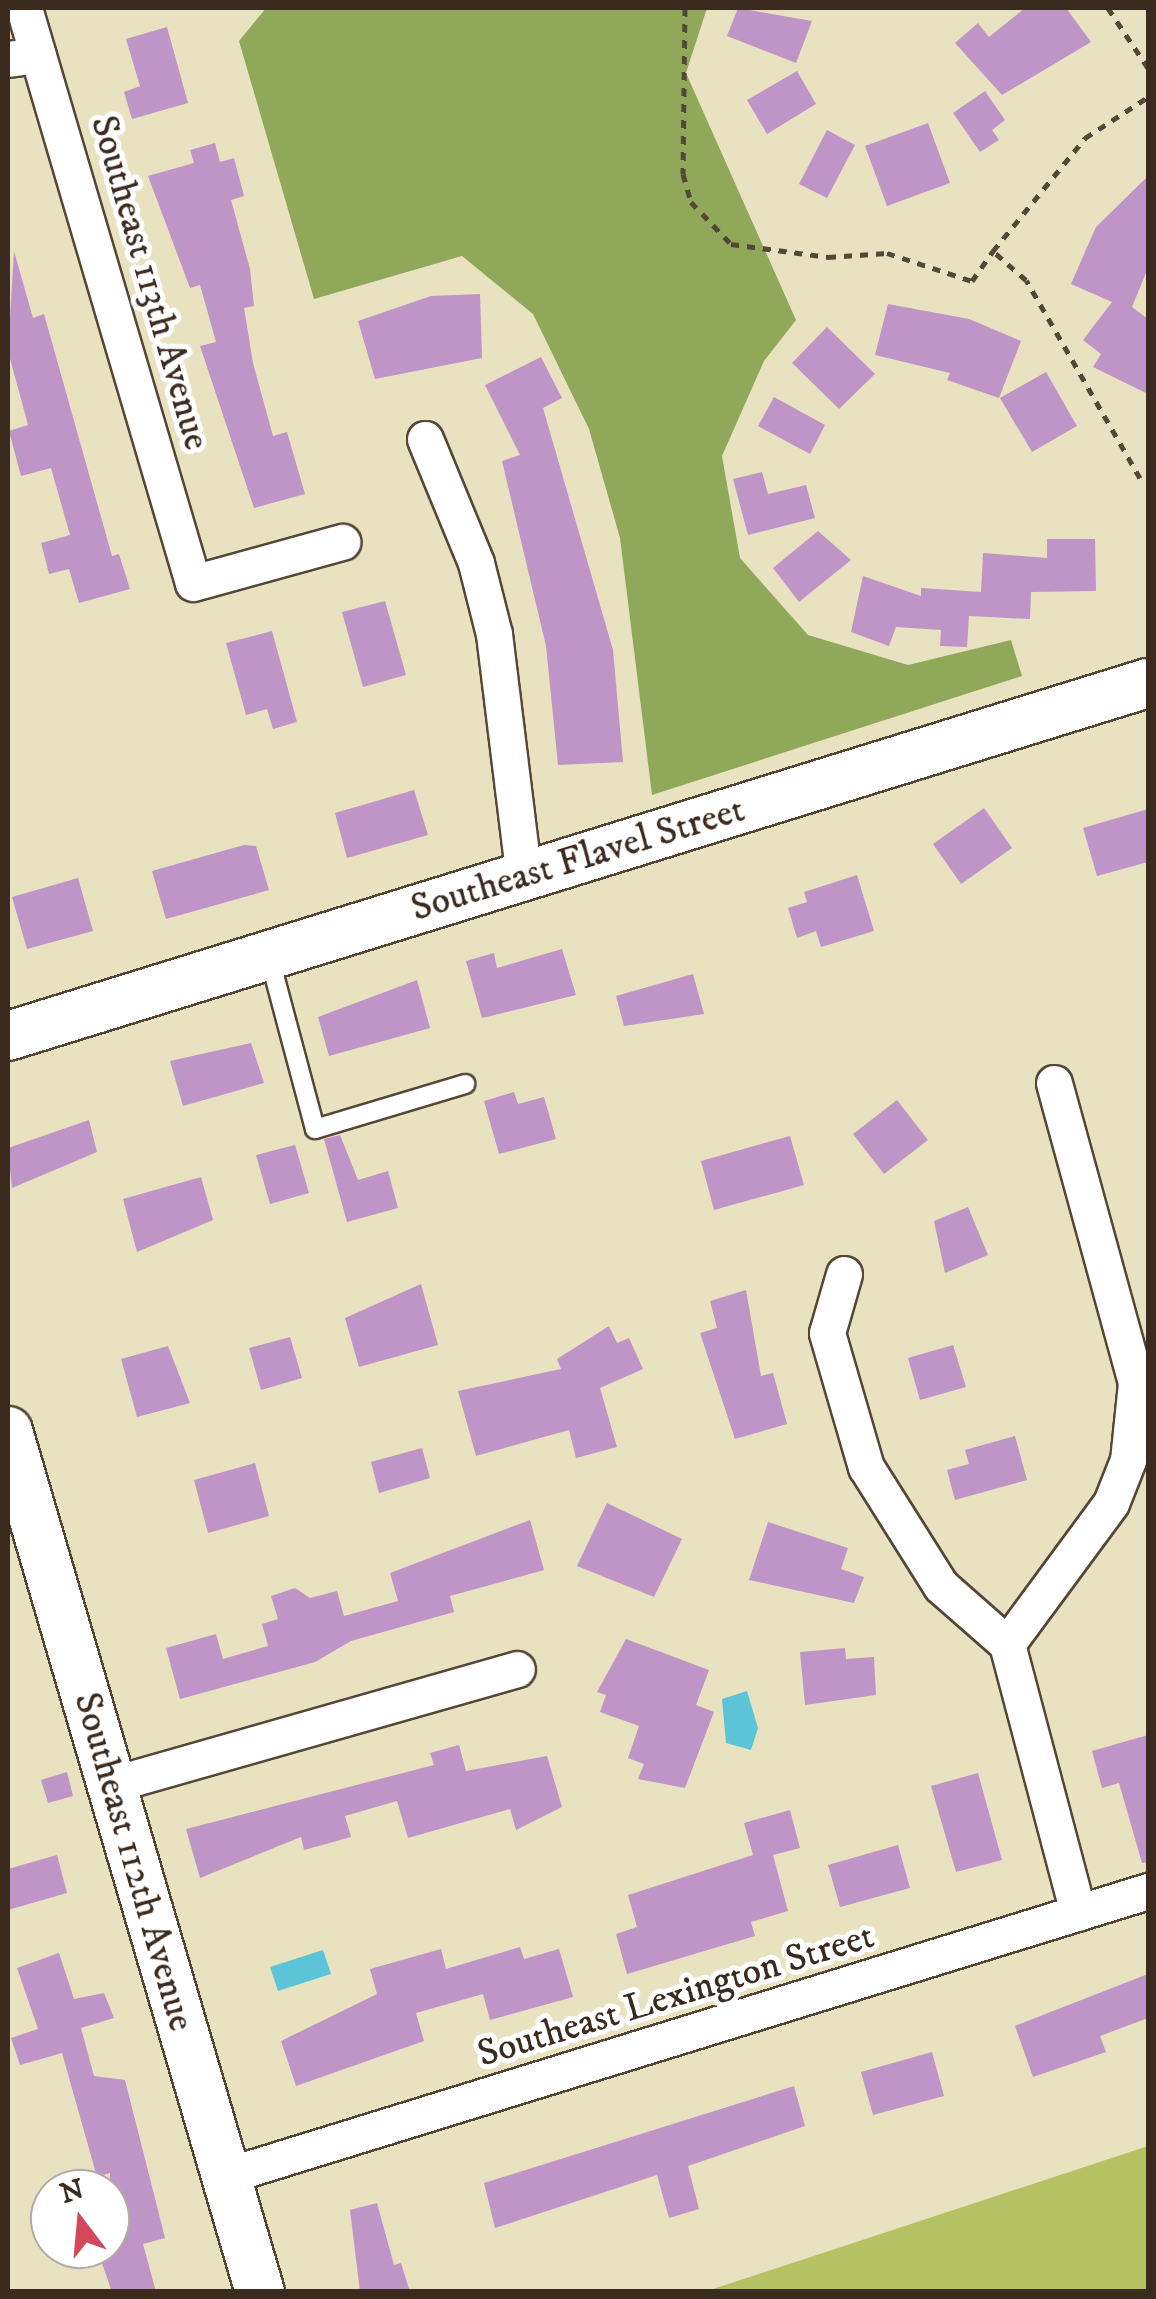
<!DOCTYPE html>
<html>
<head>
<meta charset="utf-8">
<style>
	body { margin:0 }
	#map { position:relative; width:1156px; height:2299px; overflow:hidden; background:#e9e2c1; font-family:"IM FELL DW Pica",serif }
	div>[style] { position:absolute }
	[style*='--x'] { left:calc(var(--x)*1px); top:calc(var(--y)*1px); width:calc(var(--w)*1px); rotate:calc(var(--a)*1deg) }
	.green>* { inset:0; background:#b5c264 }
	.forest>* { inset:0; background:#90a85a }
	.water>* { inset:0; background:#5bc4d6 }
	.building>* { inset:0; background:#bf94c6 }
	.path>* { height:5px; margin-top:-2.5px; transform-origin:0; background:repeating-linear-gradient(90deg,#554636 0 8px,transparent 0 16px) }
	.roads { filter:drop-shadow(2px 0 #554636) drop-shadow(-2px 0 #554636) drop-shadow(0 2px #554636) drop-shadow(0 -2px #554636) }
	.lane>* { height:18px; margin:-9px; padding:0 9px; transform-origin:9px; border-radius:9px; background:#fff }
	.street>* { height:35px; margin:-17.5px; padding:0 17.5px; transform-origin:17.5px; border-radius:17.5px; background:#fff }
	.secondary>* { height:48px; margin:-24px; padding:0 24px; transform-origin:24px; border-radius:24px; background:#fff }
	span { translate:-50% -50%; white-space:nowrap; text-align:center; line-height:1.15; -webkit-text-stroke:10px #fff; paint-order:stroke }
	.street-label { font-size:38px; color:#3b2a1e }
	.frame { position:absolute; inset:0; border:10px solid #3b2a1e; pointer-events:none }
	.north { position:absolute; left:30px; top:2169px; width:100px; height:100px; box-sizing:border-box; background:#fff; border:2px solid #b1aaa5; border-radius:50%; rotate:344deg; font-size:28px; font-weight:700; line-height:40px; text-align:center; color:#3b2a1e }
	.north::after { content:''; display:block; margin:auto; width:35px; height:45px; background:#d1495b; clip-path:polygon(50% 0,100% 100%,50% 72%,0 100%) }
</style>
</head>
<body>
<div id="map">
	<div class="green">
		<i style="clip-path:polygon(1148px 2146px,1148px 2291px,707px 2291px)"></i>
	</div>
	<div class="forest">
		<i style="clip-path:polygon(266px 8px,707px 8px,686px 73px,796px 320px,764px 361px,722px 456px,740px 558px,808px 635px,908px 665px,1011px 640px,1022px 676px,652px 795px,620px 538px,589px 429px,533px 314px,462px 256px,314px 299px,239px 41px)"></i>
	</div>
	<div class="water">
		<i style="clip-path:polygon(747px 1691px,758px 1728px,751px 1750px,726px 1743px,722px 1699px)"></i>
		<i style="clip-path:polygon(323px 1950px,331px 1974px,278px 1991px,270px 1967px)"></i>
	</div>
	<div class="building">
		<i style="clip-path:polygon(738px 8px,812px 21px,796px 63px,727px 36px)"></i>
		<i style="clip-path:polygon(1025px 8px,1066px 8px,1091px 42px,1002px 95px,955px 43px,978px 23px,989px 37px)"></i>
		<i style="clip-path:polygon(167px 27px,188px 103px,132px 119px,124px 92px,140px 86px,126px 39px)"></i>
		<i style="clip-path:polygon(797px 71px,816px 104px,767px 134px,747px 100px)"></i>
		<i style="clip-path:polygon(985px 91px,1005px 120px,992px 130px,999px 140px,980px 152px,953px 113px)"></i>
		<i style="clip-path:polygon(928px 123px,950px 183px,887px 206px,865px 146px)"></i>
		<i style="clip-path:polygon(827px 130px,855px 145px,827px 198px,799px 184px)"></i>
		<i style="clip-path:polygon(215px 143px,220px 162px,234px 158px,244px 196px,231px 200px,250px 269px,254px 306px,244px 308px,253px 363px,273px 436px,287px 432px,305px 494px,254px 508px,200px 346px,216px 342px,200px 285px,190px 288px,148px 176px,194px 163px,190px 150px)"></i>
		<i style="clip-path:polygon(1148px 176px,1148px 268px,1132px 307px,1148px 319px,1148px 394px,1093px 367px,1101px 354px,1083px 340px,1112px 302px,1071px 284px,1096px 227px)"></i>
		<i style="clip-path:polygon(14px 251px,33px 318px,44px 314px,112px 556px,119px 554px,130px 589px,79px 603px,69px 569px,49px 574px,41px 543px,70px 535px,51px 468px,21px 476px,9px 431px,28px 425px,8px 351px)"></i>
		<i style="clip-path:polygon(480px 294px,482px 358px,375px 379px,358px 321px,431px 296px)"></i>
		<i style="clip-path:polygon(888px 304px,969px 319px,1021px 341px,999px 398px,947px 380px,950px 373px,875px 355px)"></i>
		<i style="clip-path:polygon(827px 327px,875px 374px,839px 409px,792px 363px)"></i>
		<i style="clip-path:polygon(541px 357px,562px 398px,543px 408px,613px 650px,623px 762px,558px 765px,546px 646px,502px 461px,520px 455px,485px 385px)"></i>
		<i style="clip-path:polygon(1046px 372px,1077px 426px,1032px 452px,1000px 398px)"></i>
		<i style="clip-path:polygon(774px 397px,825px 425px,810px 454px,758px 426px)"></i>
		<i style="clip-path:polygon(762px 472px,768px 494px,806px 485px,815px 518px,748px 535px,733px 479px)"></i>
		<i style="clip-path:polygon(818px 531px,851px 560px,799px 602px,773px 568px)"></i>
		<i style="clip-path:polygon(1047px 539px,1095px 539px,1096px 591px,1031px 592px,1030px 619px,969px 616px,967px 647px,940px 646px,941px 630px,896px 627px,889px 646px,851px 632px,863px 576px,921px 596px,921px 588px,981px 592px,983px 553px,1047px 558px)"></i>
		<i style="clip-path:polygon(385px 601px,406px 675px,363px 687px,342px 612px)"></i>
		<i style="clip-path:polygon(272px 631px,297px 722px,273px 729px,267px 709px,246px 715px,226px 643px)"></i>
		<i style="clip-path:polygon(414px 790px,428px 835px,347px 858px,335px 813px)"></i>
		<i style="clip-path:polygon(984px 808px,1012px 848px,961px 884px,933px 844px)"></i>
		<i style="clip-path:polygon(1148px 809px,1148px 862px,1097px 876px,1083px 828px)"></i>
		<i style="clip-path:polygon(244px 845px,256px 846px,269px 890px,166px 919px,152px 871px)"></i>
		<i style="clip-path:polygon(857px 875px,874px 931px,821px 947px,816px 931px,797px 938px,788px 908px,807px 902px,804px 892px)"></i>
		<i style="clip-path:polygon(78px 878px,93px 931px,27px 949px,12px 897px)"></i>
		<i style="clip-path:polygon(562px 949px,576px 995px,482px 1018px,466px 961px,494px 953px,497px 968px)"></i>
		<i style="clip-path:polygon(693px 974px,704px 1014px,624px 1026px,616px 996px)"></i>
		<i style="clip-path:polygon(417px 980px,430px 1028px,329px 1056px,318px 1017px)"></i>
		<i style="clip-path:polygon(251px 1043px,264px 1083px,183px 1106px,170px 1061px)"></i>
		<i style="clip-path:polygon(514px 1092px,518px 1104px,544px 1097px,556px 1139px,499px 1154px,484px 1101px)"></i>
		<i style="clip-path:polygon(897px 1100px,928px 1140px,884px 1174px,853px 1134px)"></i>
		<i style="clip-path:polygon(89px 1120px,97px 1152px,12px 1188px,8px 1148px)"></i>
		<i style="clip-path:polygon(340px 1135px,358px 1180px,388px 1171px,398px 1208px,347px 1222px,324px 1139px)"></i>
		<i style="clip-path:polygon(790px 1136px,804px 1185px,714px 1210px,701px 1161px)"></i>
		<i style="clip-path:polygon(295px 1145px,309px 1193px,270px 1204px,256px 1155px)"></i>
		<i style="clip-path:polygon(201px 1177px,213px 1220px,137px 1252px,123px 1199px)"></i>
		<i style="clip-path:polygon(968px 1207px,988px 1255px,945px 1273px,934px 1221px)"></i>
		<i style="clip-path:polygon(421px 1284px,438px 1345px,359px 1367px,345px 1318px)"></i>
		<i style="clip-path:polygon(746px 1290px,761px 1376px,773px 1373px,787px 1424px,735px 1439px,700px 1333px,717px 1328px,710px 1301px)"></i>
		<i style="clip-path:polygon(609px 1326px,617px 1343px,629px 1338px,643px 1369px,600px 1388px,617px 1447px,576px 1458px,569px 1430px,476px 1456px,458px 1391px,561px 1369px,557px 1359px)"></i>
		<i style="clip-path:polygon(290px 1337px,302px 1378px,261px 1390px,249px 1348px)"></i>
		<i style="clip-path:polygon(953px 1345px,966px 1387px,920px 1400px,908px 1358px)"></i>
		<i style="clip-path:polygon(168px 1346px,190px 1403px,137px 1417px,121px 1359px)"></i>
		<i style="clip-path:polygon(1015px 1436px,1027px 1480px,955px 1500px,947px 1470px,969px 1464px,965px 1450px)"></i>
		<i style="clip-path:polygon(422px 1448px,430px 1478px,379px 1493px,371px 1462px)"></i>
		<i style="clip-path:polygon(255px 1463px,269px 1516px,208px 1533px,194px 1480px)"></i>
		<i style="clip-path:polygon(607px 1503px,682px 1539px,654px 1597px,577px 1566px)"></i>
		<i style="clip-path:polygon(530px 1520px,544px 1570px,450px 1596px,454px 1612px,351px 1641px,315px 1662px,180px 1699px,166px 1648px,216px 1634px,223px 1659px,268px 1646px,262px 1624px,278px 1619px,271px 1596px,295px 1588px,310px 1598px,337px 1591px,344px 1616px,398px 1601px,390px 1573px)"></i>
		<i style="clip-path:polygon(768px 1522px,848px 1548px,841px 1569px,864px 1577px,854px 1603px,749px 1580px)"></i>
		<i style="clip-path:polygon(626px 1639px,709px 1670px,696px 1705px,714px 1712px,685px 1788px,638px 1779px,644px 1764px,628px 1758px,639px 1726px,600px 1712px,606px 1695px,597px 1692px)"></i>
		<i style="clip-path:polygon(845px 1648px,846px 1659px,874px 1657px,876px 1695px,805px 1705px,800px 1652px)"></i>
		<i style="clip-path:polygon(1148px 1735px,1148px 1862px,1142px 1863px,1119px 1783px,1102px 1788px,1092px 1751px)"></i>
		<i style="clip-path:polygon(459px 1745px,466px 1771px,547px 1756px,562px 1807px,516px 1830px,510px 1809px,408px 1838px,397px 1801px,345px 1816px,351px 1837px,304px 1850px,301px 1837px,200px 1878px,186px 1829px,434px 1765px,430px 1753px)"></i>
		<i style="clip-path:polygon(67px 1772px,73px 1796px,48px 1803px,41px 1780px)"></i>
		<i style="clip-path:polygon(978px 1773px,1002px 1860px,956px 1872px,931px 1786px)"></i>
		<i style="clip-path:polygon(790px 1810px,800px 1848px,773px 1855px,788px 1911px,751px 1922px,755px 1936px,627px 1974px,616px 1934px,637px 1927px,628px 1895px,753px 1855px,744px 1823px)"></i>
		<i style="clip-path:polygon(898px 1845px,910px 1888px,840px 1907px,828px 1865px)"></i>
		<i style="clip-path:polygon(57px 1855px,67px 1893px,8px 1910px,8px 1869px)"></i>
		<i style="clip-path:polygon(520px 1947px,524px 1959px,559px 1949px,573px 1997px,490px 2020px,483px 1994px,416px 2013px,424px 2041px,296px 2086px,281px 2041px,377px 1994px,370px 1969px,441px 1949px,446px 1969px)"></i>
		<i style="clip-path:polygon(59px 1953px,74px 1999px,104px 1993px,114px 2018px,81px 2028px,94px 2076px,125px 2080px,165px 2238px,143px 2244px,156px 2292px,112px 2292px,97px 2249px,110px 2249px,110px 2173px,97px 2177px,62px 2053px,20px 2065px,11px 2038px,38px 2029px,17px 1968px)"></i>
		<i style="clip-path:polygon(1148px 1974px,1148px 2018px,1100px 2036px,1106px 2052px,1033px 2077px,1015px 2026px)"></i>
		<i style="clip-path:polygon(932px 2052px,944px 2096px,873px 2115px,861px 2072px)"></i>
		<i style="clip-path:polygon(794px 2086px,805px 2126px,688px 2166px,699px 2209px,669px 2218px,657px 2175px,495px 2228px,484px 2183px)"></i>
		<i style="clip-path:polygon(377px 2203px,394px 2265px,401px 2263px,410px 2292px,360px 2292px,350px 2210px)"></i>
	</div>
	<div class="path">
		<i style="--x:685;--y:8;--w:166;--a:90.7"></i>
		<i style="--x:683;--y:174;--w:29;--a:74"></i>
		<i style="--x:691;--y:202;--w:58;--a:46.4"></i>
		<i style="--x:731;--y:244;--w:98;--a:7.6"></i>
		<i style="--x:828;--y:257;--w:59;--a:-3.9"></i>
		<i style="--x:887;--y:253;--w:89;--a:18.2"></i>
		<i style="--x:972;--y:281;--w:37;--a:-55"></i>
		<i style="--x:1108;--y:8;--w:72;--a:56.3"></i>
		<i style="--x:1140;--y:478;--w:228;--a:-119.9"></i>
		<i style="--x:1026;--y:280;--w:44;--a:-138.7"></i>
		<i style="--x:993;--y:251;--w:146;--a:-50.8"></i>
		<i style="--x:1085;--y:138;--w:75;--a:-33.1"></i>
	</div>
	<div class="roads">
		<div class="lane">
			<i style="--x:269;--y:956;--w:179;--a:75.1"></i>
			<i style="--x:315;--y:1129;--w:157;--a:-16.7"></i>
		</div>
		<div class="street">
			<i style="--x:24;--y:8;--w:599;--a:73.62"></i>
			<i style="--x:193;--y:583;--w:155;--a:-15.4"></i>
			<i style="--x:8;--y:59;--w:30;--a:-8"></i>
			<i style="--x:425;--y:439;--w:134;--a:67.6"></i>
			<i style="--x:476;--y:563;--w:73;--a:75.8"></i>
			<i style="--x:494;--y:634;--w:245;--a:83"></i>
			<i style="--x:1054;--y:1083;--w:311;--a:74.7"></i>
			<i style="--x:1136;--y:1383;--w:77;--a:95.9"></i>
			<i style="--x:1128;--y:1460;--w:46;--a:111.6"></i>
			<i style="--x:1111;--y:1503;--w:175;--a:126.4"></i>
			<i style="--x:1007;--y:1644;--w:278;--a:75.2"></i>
			<i style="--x:844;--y:1274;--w:61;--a:106.1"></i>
			<i style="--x:827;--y:1333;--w:140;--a:73.8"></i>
			<i style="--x:866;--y:1467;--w:141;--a:57.8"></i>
			<i style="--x:941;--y:1586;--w:88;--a:41.3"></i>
			<i style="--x:110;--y:1785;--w:423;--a:-15.9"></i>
			<i style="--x:225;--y:2176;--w:966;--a:-17.16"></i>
		</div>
		<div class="secondary">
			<i style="--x:8;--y:1036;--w:1193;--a:-17.21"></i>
			<i style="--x:8;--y:1431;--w:897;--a:73.69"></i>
		</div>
	</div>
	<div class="street-label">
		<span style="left:149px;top:283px;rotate:74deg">Southeast 113th Avenue</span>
		<span style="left:578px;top:860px;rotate:-17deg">Southeast Flavel Street</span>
		<span style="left:133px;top:1862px;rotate:74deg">Southeast 112th Avenue</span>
		<span style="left:676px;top:1996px;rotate:-17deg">Southeast Lexington Street</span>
	</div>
	<div class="frame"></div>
	<div class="north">N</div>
</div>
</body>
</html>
